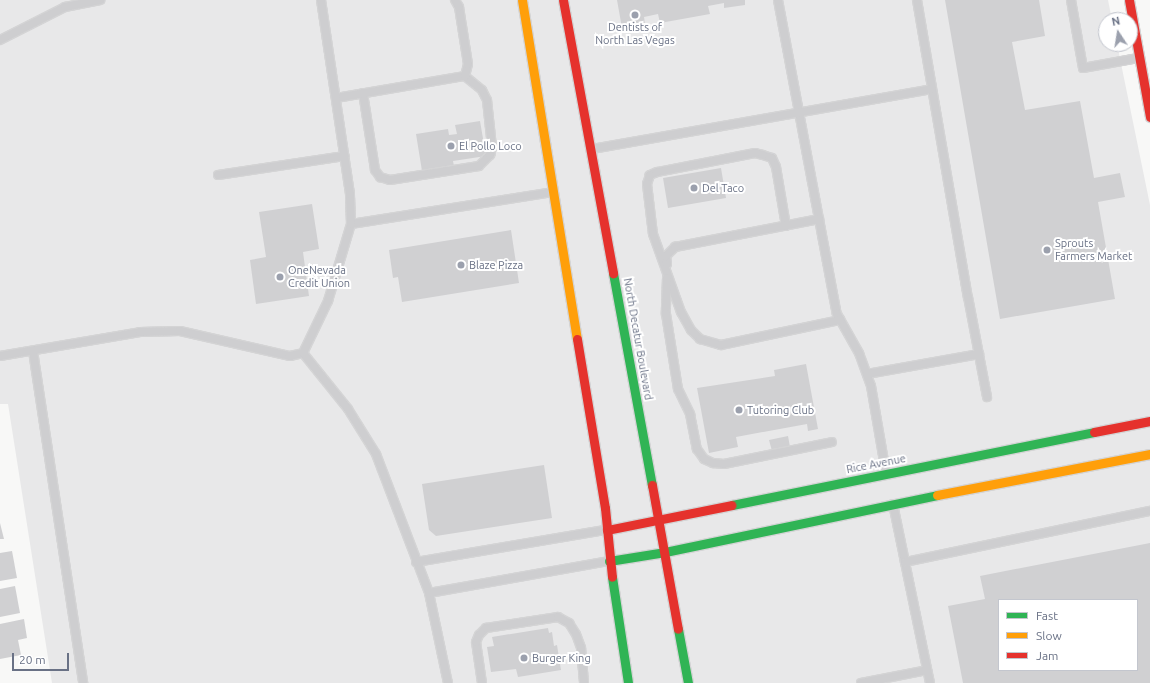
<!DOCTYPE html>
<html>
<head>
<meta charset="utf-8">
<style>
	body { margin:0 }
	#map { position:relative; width:1150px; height:683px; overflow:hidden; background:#f8f8f7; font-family:Ubuntu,sans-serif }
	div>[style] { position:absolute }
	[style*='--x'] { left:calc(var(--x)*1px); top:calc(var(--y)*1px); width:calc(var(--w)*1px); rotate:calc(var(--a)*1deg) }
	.built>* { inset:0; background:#e8e8e9 }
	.building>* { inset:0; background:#d0d0d2 }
	.roads { filter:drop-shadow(1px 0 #d4d4d5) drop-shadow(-1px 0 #d4d4d5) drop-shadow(0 1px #d4d4d5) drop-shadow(0 -1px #d4d4d5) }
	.lane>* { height:8px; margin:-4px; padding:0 4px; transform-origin:4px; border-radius:4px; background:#ceced0 }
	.fast>* { height:9px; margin:-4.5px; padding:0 4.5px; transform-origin:4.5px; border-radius:4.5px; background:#30b455 }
	.slow>* { height:9px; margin:-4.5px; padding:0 4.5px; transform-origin:4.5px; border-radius:4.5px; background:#ff9f0a }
	.jam>* { height:9px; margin:-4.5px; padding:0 4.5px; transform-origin:4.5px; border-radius:4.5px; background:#e5322d }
	.dots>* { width:11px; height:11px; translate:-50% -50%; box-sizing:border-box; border:2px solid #fff; border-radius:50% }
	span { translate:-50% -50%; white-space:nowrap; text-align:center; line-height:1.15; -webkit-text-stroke:4px #fff; paint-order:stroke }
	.poi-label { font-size:11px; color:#697185 }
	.left { translate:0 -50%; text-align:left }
	.street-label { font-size:11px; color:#697185 }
	.legend { position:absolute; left:998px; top:599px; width:140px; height:72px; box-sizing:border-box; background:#fff; border:1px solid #c3c6ce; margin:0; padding:5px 7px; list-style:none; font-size:12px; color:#697185 }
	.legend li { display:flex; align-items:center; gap:8px; height:20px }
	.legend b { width:20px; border:1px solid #c3c6ce }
	.north { position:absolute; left:1098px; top:12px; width:40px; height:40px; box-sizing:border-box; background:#fff; border:1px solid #c3c6ce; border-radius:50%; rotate:348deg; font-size:11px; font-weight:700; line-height:16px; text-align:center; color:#697185 }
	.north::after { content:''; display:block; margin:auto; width:14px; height:18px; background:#9ba0ad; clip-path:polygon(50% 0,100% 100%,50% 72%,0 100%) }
	.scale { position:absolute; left:12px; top:653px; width:57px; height:18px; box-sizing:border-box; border:2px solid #697185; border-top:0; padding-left:5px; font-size:12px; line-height:14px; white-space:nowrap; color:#697185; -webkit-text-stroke:3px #fff; paint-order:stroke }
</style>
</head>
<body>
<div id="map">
	<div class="built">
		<i style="clip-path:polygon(evenodd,0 0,1108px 0,1112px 20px,1106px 20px,1106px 44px,1117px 44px,1150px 205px,1150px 683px,52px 683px,8px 404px,0 404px,0 0,999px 600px,1137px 600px,1137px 670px,999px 670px,999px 600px)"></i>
	</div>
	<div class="building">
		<i style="clip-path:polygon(617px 0,745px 0,745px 5px,724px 8px,724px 3px,708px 6px,710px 14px,660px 23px,658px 14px,644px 17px,645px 24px,622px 28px)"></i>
		<i style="clip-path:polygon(945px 0,1039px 0,1045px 36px,1012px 42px,1025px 110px,1080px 101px,1094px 178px,1120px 173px,1125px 197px,1098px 202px,1115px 299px,1000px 319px)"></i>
		<i style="clip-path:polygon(480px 121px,486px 156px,453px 161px,454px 166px,422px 171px,416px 134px,448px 129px,449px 135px,457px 134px,455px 125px)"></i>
		<i style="clip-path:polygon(721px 168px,726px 198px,668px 208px,663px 178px)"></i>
		<i style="clip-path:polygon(312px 204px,319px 249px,303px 252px,309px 296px,256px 304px,250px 260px,266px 257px,259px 212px)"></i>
		<i style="clip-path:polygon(511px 230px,519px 283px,402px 302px,398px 277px,393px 278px,389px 250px)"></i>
		<i style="clip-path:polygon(806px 364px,818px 429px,808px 431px,807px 424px,736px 437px,738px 447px,709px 453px,697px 388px,775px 376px,774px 370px)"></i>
		<i style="clip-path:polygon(788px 436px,790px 447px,772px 451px,769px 440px)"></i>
		<i style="clip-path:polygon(544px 465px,552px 518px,436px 536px,429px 530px,422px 484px)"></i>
		<i style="clip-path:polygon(0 523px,4px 539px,0 539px)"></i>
		<i style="clip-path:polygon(evenodd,1150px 543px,1150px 683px,963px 683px,948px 606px,985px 599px,980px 576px,1150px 543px,999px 600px,1137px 600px,1137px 670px,999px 670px,999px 600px)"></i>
		<i style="clip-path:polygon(12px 551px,17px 578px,0 581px,0 553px)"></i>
		<i style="clip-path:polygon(15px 586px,20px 613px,0 617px,0 589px)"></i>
		<i style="clip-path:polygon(24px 619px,27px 638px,18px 640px,21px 655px,0 659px,0 624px)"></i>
		<i style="clip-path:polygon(548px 628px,549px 633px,552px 632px,554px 646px,557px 645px,561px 670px,518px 677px,516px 669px,491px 672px,487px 647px,494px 646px,492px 637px)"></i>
	</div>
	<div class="roads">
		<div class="lane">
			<i style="--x:778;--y:0;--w:319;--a:79.4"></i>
			<i style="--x:837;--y:314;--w:45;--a:60.6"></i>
			<i style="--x:859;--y:353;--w:35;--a:70"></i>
			<i style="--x:871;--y:386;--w:88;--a:80.2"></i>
			<i style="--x:917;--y:0;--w:301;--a:80.3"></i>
			<i style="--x:968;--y:297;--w:102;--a:79.2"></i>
			<i style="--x:1071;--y:0;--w:69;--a:80"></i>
			<i style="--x:1083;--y:68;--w:56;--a:-10.3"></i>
			<i style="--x:0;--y:40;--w:73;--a:-26.9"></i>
			<i style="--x:65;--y:7;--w:36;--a:-11"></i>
			<i style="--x:363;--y:93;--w:78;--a:81.1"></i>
			<i style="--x:375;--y:170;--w:9;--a:54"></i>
			<i style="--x:380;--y:177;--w:10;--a:17"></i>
			<i style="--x:390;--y:180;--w:90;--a:-8.9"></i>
			<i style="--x:479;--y:166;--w:16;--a:-45"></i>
			<i style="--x:490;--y:155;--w:8;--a:-76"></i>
			<i style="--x:492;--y:147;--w:47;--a:-96.1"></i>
			<i style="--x:487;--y:100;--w:11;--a:-117"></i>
			<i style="--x:482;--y:90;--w:22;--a:-141"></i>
			<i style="--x:336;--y:98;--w:131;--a:-9.7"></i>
			<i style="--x:465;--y:76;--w:12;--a:-76"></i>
			<i style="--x:468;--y:64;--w:58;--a:-99"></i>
			<i style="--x:459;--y:7;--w:8;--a:-120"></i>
			<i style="--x:592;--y:149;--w:345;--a:-10"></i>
			<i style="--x:218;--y:175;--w:128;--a:-8.5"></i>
			<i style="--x:351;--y:224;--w:204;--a:-9"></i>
			<i style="--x:786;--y:226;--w:60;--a:-99.6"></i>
			<i style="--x:776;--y:167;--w:10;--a:-114"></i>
			<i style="--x:772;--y:158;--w:9;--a:-162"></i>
			<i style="--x:763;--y:155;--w:8;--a:-166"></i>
			<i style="--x:755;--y:153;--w:100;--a:169"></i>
			<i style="--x:657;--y:172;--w:8;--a:157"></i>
			<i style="--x:650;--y:175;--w:9;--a:108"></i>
			<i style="--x:647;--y:184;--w:50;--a:83.2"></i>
			<i style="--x:653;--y:234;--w:83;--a:70.3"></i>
			<i style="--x:681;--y:312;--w:21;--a:61"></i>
			<i style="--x:691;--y:330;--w:13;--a:45"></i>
			<i style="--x:700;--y:339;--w:22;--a:16"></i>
			<i style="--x:721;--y:345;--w:122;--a:-11.9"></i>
			<i style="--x:667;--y:264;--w:8;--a:-97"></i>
			<i style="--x:666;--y:256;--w:13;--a:-45"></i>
			<i style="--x:675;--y:247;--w:147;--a:-11"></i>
			<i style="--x:667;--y:278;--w:36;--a:92"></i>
			<i style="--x:666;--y:314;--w:76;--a:80.9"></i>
			<i style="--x:678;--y:389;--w:28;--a:64"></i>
			<i style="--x:690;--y:414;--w:36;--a:79"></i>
			<i style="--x:697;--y:449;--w:12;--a:55"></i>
			<i style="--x:704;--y:459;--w:10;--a:24"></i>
			<i style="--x:713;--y:463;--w:11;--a:5"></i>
			<i style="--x:724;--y:464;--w:110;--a:-11.5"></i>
			<i style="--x:33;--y:351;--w:336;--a:81.4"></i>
			<i style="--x:303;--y:353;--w:72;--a:51.2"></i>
			<i style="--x:348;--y:409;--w:53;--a:58.1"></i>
			<i style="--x:376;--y:454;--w:149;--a:69.1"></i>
			<i style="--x:429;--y:593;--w:92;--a:78.1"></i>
			<i style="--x:0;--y:356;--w:142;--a:-9.7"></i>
			<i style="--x:140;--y:332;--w:40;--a:-1.4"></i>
			<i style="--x:180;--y:331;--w:113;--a:12.8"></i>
			<i style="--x:290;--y:356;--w:13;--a:-13"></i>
			<i style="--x:303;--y:353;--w:58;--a:-64.3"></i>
			<i style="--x:328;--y:301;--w:80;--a:-73.4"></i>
			<i style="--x:351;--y:224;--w:30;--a:-92"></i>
			<i style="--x:350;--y:194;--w:196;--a:-98.5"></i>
			<i style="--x:867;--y:374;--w:114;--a:-10.1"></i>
			<i style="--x:893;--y:504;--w:59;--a:78.3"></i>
			<i style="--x:416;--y:562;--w:193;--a:-9.6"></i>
			<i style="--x:429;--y:593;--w:182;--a:-10.1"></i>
			<i style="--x:482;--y:683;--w:41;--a:-98.3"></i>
			<i style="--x:476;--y:642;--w:8;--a:-67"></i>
			<i style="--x:479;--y:635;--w:10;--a:-45"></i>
			<i style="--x:486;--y:628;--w:73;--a:-8.7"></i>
			<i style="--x:558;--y:617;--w:13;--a:29"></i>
			<i style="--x:569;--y:623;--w:13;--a:58"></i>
			<i style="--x:576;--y:634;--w:15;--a:70"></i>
			<i style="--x:581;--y:648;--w:35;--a:85"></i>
			<i style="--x:861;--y:683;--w:67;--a:-11.1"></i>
			<i style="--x:930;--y:683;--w:124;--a:-101.7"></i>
			<i style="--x:905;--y:562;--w:250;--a:-11.8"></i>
		</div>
		<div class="fast">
			<i style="--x:613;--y:273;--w:216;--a:79.6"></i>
			<i style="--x:732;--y:505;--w:369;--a:-11.4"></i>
			<i style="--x:609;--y:561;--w:57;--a:-9.1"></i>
			<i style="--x:665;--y:552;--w:278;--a:-11.8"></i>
			<i style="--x:612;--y:577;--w:107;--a:81.4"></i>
			<i style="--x:678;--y:629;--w:55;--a:79.5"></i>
		</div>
		<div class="slow">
			<i style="--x:522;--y:0;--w:343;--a:80.8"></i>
			<i style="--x:937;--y:495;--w:217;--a:-10.9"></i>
		</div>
		<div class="jam">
			<i style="--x:563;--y:0;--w:278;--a:79.6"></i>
			<i style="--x:1129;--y:0;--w:119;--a:79.8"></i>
			<i style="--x:577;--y:339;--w:171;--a:80.6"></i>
			<i style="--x:605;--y:508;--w:69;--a:84.2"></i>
			<i style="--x:1094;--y:432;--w:57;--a:-11.1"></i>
			<i style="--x:652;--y:485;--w:146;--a:79.8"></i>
			<i style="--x:607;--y:530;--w:127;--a:-11.3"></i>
		</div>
	</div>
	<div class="dots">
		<i style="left:635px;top:15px;background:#9ba0ad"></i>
		<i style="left:451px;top:146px;background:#9ba0ad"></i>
		<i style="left:694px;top:188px;background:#9ba0ad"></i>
		<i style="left:1047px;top:250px;background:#9ba0ad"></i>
		<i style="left:461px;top:265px;background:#9ba0ad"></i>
		<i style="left:280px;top:277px;background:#9ba0ad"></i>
		<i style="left:739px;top:410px;background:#9ba0ad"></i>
		<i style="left:524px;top:658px;background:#9ba0ad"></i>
	</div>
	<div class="poi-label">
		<span style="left:635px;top:34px">Dentists of<br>North Las Vegas</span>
		<span class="left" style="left:459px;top:146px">El Pollo Loco</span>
		<span class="left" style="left:702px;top:188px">Del Taco</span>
		<span class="left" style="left:1055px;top:250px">Sprouts<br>Farmers Market</span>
		<span class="left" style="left:469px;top:265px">Blaze Pizza</span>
		<span class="left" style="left:288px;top:277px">OneNevada<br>Credit Union</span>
		<span class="left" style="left:747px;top:410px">Tutoring Club</span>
		<span class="left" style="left:532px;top:658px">Burger King</span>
	</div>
	<div class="street-label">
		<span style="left:638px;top:339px;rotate:80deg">North Decatur Boulevard</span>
		<span style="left:876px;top:464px;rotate:-11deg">Rice Avenue</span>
	</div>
	<ul class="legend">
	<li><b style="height:5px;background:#30b455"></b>Fast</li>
	<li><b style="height:5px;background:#ff9f0a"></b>Slow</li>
	<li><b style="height:5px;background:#e5322d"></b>Jam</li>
	</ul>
	<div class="north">N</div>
	<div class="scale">20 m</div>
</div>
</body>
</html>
